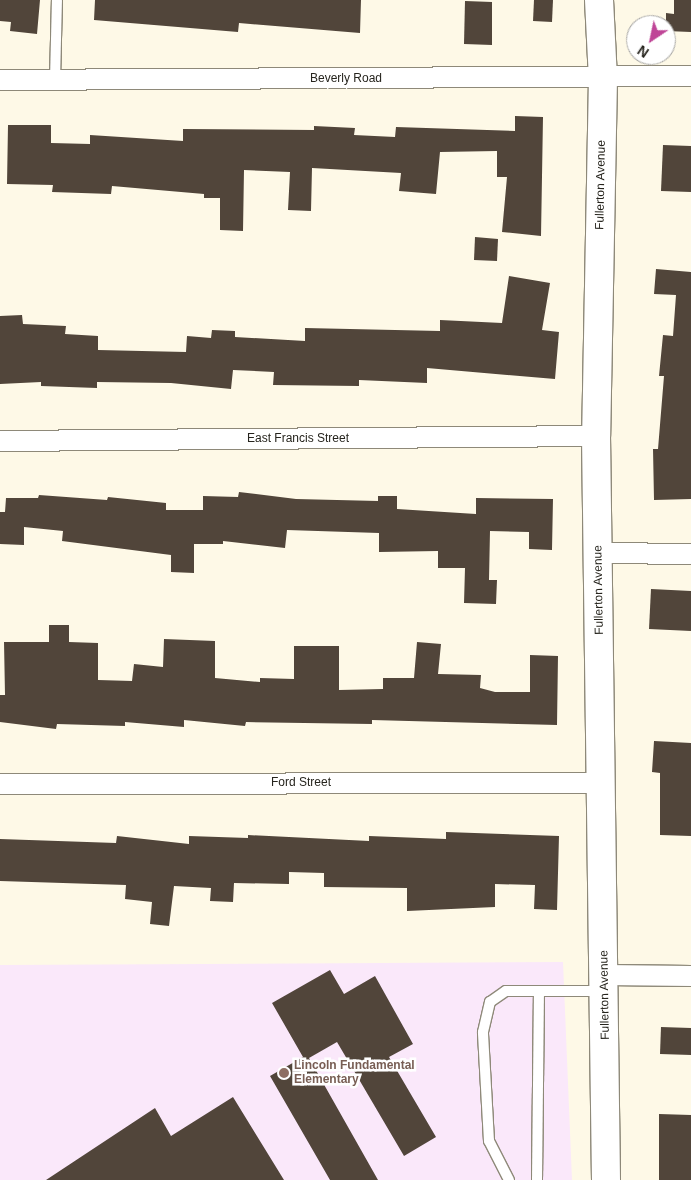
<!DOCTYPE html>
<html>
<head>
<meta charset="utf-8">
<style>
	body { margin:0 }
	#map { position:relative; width:691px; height:1180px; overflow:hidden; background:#fef9e7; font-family:Helvetica,sans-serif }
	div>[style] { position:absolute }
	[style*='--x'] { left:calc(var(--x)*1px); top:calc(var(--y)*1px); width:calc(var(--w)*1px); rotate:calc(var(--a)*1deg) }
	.education>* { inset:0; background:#fae8fa }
	.building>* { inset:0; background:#51453a }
	.roads { filter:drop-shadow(1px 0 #8e8979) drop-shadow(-1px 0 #8e8979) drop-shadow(0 1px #8e8979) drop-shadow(0 -1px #8e8979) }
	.service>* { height:10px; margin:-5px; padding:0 5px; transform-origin:5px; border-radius:5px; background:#fff }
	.minor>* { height:20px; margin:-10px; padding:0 10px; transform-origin:10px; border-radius:10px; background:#fff }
	.secondary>* { height:28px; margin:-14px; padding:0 14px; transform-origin:14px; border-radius:14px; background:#fff }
	.dots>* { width:14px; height:14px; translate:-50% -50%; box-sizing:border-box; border:2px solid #fff; border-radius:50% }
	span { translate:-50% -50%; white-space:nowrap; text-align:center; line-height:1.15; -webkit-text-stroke:5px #fff; paint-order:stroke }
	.street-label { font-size:12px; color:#26241d }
	.education-label { font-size:12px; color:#785e54; font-weight:700 }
	.left { translate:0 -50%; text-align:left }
	.north { position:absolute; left:626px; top:15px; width:50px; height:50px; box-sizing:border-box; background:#fff; border:1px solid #a8a7a5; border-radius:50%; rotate:214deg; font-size:14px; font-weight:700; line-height:20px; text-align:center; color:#26241d }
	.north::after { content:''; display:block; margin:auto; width:18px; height:22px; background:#bf4597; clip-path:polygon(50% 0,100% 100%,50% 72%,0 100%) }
</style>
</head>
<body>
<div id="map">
	<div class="education">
		<i style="clip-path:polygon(563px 962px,572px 1180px,0 1180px,0 965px)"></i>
	</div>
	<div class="building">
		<i style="clip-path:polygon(0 0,40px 0,37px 34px,10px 31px,11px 22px,0 21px)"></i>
		<i style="clip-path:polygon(95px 0,361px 0,360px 33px,239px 23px,238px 32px,94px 20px)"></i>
		<i style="clip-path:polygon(534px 0,553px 0,552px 22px,533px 21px)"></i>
		<i style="clip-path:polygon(674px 0,691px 0,691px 32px,666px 31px,666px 13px,674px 14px)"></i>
		<i style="clip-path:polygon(465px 1px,492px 2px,492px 45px,464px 44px)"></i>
		<i style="clip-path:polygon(515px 116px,543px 117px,541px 236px,502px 232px,507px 177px,497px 177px,497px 151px,440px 152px,436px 194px,399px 191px,401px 173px,312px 168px,311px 211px,288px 210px,290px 172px,244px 170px,243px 231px,220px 230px,220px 198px,204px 198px,204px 194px,112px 186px,111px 194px,52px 192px,53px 185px,7px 184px,8px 125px,51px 125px,51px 143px,90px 144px,90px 135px,183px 141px,183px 129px,314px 130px,314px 126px,355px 128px,354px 135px,395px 137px,396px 127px,515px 131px)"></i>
		<i style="clip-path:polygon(663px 145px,691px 146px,691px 192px,661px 191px)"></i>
		<i style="clip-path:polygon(475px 237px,498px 239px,497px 261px,474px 260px)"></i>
		<i style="clip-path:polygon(656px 269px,691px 272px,691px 499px,654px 500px,653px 449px,658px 449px,664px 376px,659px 376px,663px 335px,673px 336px,676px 295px,654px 294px)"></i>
		<i style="clip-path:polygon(509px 276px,550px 283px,542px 330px,559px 332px,555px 379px,427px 368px,427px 383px,359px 380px,359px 386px,273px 385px,274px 372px,233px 370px,231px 389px,171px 383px,97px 382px,97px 388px,41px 386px,41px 382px,0 384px,0 316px,22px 315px,23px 324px,66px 326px,65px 334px,98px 336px,98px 350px,186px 352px,187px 336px,211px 338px,212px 330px,235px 331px,235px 337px,305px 341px,305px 328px,440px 331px,440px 320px,502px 323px)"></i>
		<i style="clip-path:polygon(239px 492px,296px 499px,378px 501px,378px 496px,397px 496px,397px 509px,476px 514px,476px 498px,553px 499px,552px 550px,529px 549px,529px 532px,490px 531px,489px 580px,497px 580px,496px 604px,464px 603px,465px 568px,438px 568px,438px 551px,379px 552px,379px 533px,287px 530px,285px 548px,223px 541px,223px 544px,194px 544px,194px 573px,171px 572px,171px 555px,62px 541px,63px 531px,24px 527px,24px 545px,0 544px,0 512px,5px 512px,6px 498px,38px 498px,39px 495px,107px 500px,108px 497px,166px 503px,166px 510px,203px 510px,203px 496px,238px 497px)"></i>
		<i style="clip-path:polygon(651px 589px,691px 591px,691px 631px,649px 629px)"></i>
		<i style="clip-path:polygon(49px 625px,69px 625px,69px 642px,98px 643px,98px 680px,132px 681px,134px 664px,163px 667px,164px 639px,215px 641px,215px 678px,260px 682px,260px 678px,294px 679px,294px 646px,339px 646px,339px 690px,383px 689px,383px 678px,414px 678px,417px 642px,441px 644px,438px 674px,481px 675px,480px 688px,495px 692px,530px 692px,530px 655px,558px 656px,557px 725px,372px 720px,372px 724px,246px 722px,245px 726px,184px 720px,184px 727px,125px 722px,125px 726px,57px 724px,56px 729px,0 722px,0 695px,5px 695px,4px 642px,49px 642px)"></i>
		<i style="clip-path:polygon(654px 741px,691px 743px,691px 836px,660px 835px,660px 773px,652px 772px)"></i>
		<i style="clip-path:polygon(446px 832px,559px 836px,557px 910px,534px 909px,535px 885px,495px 884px,495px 907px,407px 911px,407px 888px,324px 887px,324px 873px,289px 872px,289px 884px,234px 883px,233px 902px,210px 901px,211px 888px,174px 886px,169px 926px,150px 924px,152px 902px,125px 899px,126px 885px,0 881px,0 839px,116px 843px,117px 836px,189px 844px,189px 836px,248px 838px,248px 835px,369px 841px,369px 836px,446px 839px)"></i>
		<i style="clip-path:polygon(330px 970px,344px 994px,375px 976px,413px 1044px,389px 1057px,436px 1137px,404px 1156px,337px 1042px,309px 1058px,378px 1180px,330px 1180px,270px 1076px,303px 1057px,272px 1003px)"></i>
		<i style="clip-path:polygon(661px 1027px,691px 1028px,691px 1055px,660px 1054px)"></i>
		<i style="clip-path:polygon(233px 1097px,284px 1180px,46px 1180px,155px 1108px,171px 1136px)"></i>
		<i style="clip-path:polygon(659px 1114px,691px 1115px,691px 1180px,659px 1180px)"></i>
	</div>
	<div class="roads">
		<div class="service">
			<i style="--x:55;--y:80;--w:80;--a:-88.6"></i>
			<i style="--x:509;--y:1180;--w:44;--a:-117.1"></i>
			<i style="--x:489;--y:1141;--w:109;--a:-93.2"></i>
			<i style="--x:483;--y:1032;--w:31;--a:-77"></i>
			<i style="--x:490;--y:1002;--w:19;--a:-35"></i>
			<i style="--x:506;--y:991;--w:96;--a:0"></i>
			<i style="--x:537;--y:1180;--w:189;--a:-89.4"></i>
		</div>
		<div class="minor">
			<i style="--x:0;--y:80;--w:691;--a:-0.33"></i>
			<i style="--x:0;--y:441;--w:596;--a:-0.48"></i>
			<i style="--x:599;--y:553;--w:92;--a:0.6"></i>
			<i style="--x:0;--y:784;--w:601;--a:-0.1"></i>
			<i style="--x:605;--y:975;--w:86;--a:0.7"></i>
		</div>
		<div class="secondary">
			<i style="--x:599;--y:0;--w:78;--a:87.1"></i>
			<i style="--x:603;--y:78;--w:358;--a:91.1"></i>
			<i style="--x:596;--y:436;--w:744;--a:89.23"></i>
		</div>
	</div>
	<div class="dots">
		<i style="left:284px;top:1073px;background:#8d6e63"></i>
	</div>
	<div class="street-label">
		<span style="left:346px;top:79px">Beverly Road</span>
		<span style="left:601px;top:185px;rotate:-89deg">Fullerton Avenue</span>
		<span style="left:298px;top:439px">East Francis Street</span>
		<span style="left:599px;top:590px;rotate:-91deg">Fullerton Avenue</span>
		<span style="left:301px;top:783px">Ford Street</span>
		<span style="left:605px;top:995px;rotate:-91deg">Fullerton Avenue</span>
	</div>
	<div class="education-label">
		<span class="left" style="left:294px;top:1073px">Lincoln Fundamental<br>Elementary</span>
	</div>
	<div class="north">N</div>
</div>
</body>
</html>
